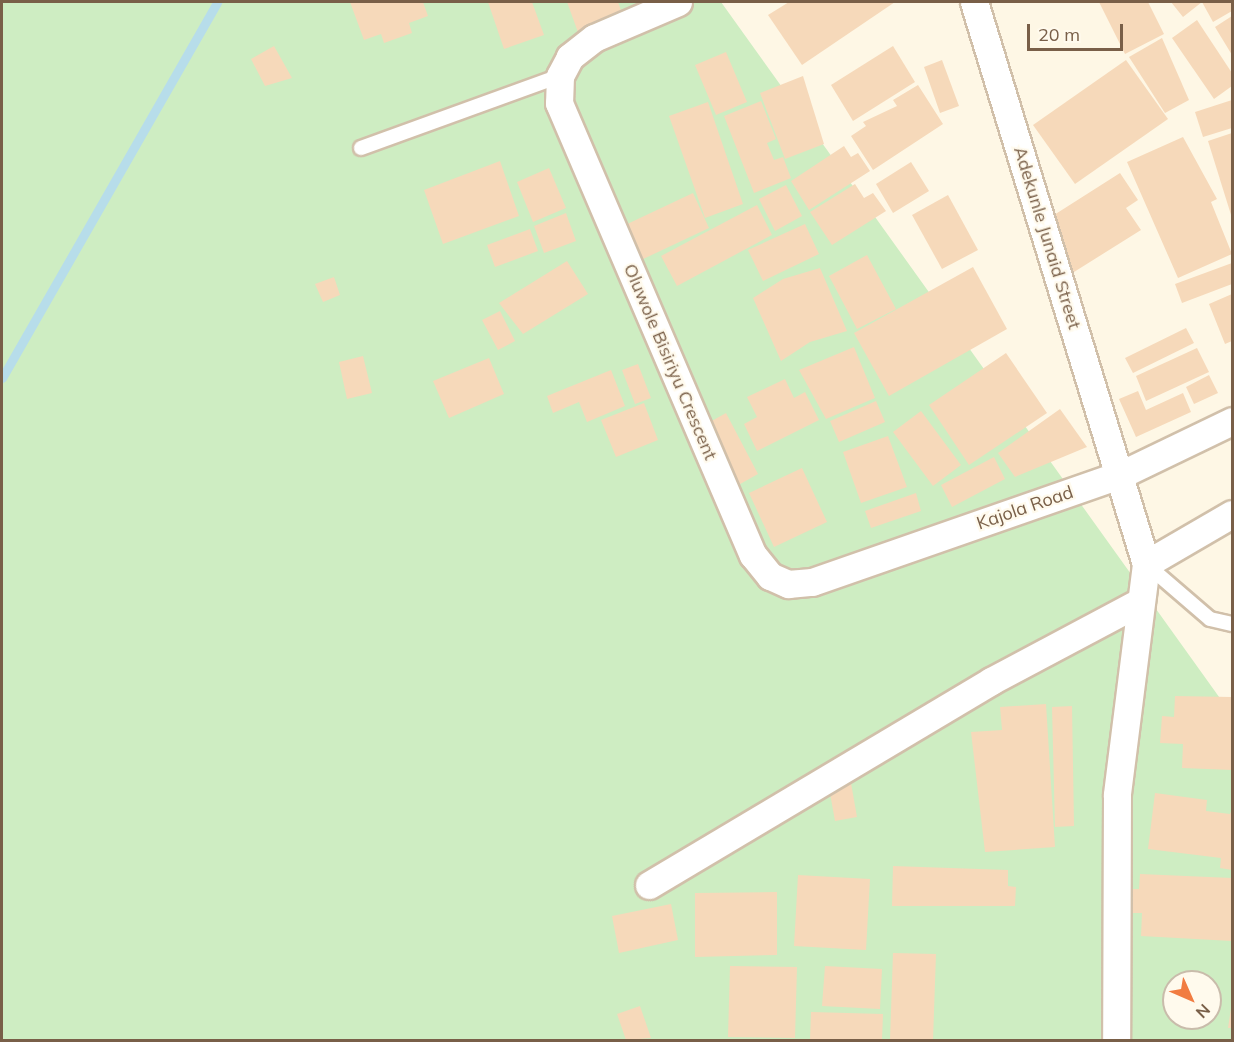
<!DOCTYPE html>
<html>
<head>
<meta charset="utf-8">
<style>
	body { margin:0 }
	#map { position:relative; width:1234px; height:1042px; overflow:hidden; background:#fef7e5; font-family:Mulish,sans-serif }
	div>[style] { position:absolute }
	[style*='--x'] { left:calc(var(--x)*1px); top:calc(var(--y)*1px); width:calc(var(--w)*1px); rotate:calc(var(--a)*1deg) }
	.green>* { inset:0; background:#ceedc2 }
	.stream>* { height:9px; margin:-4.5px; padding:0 4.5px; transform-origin:4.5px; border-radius:4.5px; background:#b7ddea }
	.building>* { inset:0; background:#f6d9ba }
	.roads { filter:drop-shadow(2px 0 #d1c0aa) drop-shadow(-2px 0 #d1c0aa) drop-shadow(0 2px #d1c0aa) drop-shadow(0 -2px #d1c0aa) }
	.lane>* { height:14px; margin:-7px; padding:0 7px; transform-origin:7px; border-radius:7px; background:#fff }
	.street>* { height:27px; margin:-13.5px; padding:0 13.5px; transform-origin:13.5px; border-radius:13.5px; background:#fff }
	span { translate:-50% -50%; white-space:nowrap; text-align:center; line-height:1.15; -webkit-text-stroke:4.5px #fffaed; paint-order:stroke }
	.street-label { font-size:18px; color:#795f48 }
	.frame { position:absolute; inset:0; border:3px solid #795f48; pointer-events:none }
	.north { position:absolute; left:1162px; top:970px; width:60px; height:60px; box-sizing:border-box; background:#fffaed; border:2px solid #c9bcab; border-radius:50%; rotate:135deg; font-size:16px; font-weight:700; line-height:24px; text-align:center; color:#795f48 }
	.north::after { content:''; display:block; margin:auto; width:21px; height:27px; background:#f17c41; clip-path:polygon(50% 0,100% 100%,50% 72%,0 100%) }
	.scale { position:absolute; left:1027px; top:24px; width:96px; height:27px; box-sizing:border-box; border:3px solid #795f48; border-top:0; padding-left:8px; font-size:18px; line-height:21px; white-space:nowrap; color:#795f48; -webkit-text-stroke:4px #fffaed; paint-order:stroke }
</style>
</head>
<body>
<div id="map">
	<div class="green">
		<i style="clip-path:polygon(evenodd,2px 2px,721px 2px,1232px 715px,1232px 1040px,2px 1040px,2px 2px,1174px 982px,1210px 982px,1210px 1018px,1174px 1018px,1174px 982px)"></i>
	</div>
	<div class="stream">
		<i style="--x:2;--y:378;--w:433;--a:-60.2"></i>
	</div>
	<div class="building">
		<i style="clip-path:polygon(350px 2px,423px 2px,428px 16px,409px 23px,412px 33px,384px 43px,381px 34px,364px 40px)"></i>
		<i style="clip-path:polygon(488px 2px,532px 2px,544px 35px,504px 49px)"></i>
		<i style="clip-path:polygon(567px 2px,618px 2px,624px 19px,579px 35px)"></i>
		<i style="clip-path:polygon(789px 2px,895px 2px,802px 65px,768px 15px)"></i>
		<i style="clip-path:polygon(1099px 2px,1148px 2px,1164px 34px,1125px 54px)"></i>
		<i style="clip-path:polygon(1171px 2px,1232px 2px,1232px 11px,1213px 22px,1202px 2px,1183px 17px)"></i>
		<i style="clip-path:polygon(1232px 16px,1232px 55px,1215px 27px)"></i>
		<i style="clip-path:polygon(1197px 20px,1232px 73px,1232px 86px,1214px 99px,1172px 38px)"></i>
		<i style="clip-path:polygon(1162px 38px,1189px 100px,1165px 113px,1129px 57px)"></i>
		<i style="clip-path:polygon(274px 46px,292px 78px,265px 86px,251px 59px)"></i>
		<i style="clip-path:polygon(893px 46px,915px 82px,853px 121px,831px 85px)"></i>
		<i style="clip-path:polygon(726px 52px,747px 102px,716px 115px,695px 65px)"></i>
		<i style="clip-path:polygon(942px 60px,959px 106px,940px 113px,924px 67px)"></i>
		<i style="clip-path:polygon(1126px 60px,1168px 119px,1075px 184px,1033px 125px)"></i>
		<i style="clip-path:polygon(803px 76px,824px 144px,785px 159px,760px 93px)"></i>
		<i style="clip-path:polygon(918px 85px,943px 124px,873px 170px,851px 136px,866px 126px,863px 122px,897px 106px,893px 100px)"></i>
		<i style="clip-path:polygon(1232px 100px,1232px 128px,1203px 137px,1195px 112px)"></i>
		<i style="clip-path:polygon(761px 101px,776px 139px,767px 143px,774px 160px,783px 157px,791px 178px,754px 193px,724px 116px)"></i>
		<i style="clip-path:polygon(708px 102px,743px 204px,705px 218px,669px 116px)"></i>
		<i style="clip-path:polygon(1232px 133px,1232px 218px,1208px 141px)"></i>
		<i style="clip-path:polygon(1183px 137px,1217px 199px,1211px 202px,1232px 254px,1178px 278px,1127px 162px)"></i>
		<i style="clip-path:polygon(844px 146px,851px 157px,858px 153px,870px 171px,809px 210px,791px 181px)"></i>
		<i style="clip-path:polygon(500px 161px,519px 216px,443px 244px,424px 190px)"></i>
		<i style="clip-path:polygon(911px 162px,929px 191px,893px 213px,876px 184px)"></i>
		<i style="clip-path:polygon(549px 168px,566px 208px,533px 222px,517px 182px)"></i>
		<i style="clip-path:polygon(1120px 173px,1138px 200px,1126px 208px,1141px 230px,1074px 272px,1043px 222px)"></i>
		<i style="clip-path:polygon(855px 184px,864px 198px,873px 193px,886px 211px,832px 245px,810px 212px)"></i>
		<i style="clip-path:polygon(786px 185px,802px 216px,775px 231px,759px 199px)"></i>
		<i style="clip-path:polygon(693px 193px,709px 228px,639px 261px,623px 226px)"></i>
		<i style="clip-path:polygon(948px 195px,978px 250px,942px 269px,912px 215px)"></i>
		<i style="clip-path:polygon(757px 205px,772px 235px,677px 286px,661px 256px)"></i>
		<i style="clip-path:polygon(566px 213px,576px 241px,544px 253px,534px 226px)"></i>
		<i style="clip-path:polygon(805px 224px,819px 254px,763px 281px,748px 250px)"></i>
		<i style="clip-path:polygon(530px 229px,538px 251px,495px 267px,487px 245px)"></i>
		<i style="clip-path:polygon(867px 255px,896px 309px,857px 329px,829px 276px)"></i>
		<i style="clip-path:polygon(567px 261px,588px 294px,523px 334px,499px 303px)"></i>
		<i style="clip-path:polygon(1232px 263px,1232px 284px,1182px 303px,1175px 284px)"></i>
		<i style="clip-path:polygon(973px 267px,1007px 329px,889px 396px,854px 333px)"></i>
		<i style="clip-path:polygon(820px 268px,847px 331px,810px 342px,781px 361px,753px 298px,783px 279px)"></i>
		<i style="clip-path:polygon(334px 277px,340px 295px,323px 302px,315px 284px)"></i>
		<i style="clip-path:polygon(1232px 294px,1232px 341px,1225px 344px,1209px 304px)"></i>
		<i style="clip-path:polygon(500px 311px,515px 341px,498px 350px,482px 320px)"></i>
		<i style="clip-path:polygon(1186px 328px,1194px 343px,1133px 373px,1125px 358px)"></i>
		<i style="clip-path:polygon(854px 347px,875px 398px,826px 419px,799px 370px)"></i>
		<i style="clip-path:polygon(1197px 348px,1209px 372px,1146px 401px,1136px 376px)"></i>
		<i style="clip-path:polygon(1006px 353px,1047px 413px,969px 465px,929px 405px)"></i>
		<i style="clip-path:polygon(363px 356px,372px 393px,347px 399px,339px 362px)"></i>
		<i style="clip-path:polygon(489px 358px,504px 394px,449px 418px,433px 381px)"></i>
		<i style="clip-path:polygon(638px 364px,651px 398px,635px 404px,622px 370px)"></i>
		<i style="clip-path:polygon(611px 370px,625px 406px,587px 422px,579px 402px,553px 413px,547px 396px)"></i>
		<i style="clip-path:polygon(1209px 375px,1218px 393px,1194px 404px,1186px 387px)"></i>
		<i style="clip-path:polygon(785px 379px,794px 398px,805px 392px,819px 420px,757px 451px,744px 424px,757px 417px,747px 397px)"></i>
		<i style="clip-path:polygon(1138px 391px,1146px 410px,1183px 393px,1191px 412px,1136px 437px,1119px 399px)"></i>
		<i style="clip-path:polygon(876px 401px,885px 422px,839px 442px,830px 421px)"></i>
		<i style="clip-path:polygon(644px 403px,658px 440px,616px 457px,601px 420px)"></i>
		<i style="clip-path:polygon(1060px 409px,1087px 447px,1015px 477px,998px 453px)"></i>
		<i style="clip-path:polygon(921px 411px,961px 465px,933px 486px,893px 432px)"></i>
		<i style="clip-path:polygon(726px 413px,758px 474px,733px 488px,701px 427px)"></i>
		<i style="clip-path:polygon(888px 436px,907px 487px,861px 503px,843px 452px)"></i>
		<i style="clip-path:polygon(994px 457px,1005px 479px,952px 507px,941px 485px)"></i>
		<i style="clip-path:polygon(802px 468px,827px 522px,774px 547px,749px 493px)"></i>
		<i style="clip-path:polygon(916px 493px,921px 511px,871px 528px,865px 511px)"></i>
		<i style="clip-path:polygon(1175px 696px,1232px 697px,1232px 770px,1182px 768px,1183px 744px,1160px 743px,1162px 716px,1174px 717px)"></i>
		<i style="clip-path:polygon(1046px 704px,1055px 847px,985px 852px,971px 732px,1002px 730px,1000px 707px)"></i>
		<i style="clip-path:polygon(1072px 706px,1074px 826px,1055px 827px,1052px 707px)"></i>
		<i style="clip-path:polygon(851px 783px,857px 817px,835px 821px,829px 788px)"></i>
		<i style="clip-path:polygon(1155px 793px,1207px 800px,1206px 811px,1230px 814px,1232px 809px,1232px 870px,1220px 868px,1221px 858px,1148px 849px)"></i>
		<i style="clip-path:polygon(893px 866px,1008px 870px,1008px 886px,1016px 887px,1015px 906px,892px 906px)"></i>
		<i style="clip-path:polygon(1140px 874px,1232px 878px,1232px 941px,1141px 936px,1142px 913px,1129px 913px,1130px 889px,1139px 889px)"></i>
		<i style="clip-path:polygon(798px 875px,870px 879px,866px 950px,794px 946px)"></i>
		<i style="clip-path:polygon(777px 892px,777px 955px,695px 957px,695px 893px)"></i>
		<i style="clip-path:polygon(671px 904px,678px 940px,619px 953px,612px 916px)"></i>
		<i style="clip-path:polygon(893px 953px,936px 954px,933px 1040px,890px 1040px)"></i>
		<i style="clip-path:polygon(730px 966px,797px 967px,795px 1038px,728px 1037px)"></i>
		<i style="clip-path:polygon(825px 966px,882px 969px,880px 1009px,822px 1006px)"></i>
		<i style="clip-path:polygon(1232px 1002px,1232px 1028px,1228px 1028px)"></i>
		<i style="clip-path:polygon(640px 1006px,651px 1038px,626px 1040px,617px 1014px)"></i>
		<i style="clip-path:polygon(811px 1012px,883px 1014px,882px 1040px,810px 1040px)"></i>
	</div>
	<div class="roads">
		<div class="lane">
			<i style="--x:361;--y:148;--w:212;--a:-19.9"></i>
			<i style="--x:1146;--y:564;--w:84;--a:40.7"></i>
			<i style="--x:1210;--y:619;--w:23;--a:13"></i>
		</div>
		<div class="street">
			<i style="--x:678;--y:2;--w:91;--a:156.8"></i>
			<i style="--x:594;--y:38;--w:31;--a:142"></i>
			<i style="--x:570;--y:57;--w:21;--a:118"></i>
			<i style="--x:560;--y:76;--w:27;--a:92"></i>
			<i style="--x:559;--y:103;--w:492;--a:66.8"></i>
			<i style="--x:753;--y:555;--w:27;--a:51"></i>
			<i style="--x:770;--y:576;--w:20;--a:24"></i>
			<i style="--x:788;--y:584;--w:24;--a:-5"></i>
			<i style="--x:812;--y:582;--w:326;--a:-19.2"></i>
			<i style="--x:1120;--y:475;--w:124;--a:-25.7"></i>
			<i style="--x:974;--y:2;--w:588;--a:72.98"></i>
			<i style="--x:1146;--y:564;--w:233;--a:97.2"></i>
			<i style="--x:1117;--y:795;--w:245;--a:90.2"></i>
			<i style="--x:1146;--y:564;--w:99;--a:-30.2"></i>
			<i style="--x:649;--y:885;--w:398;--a:-30.8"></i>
			<i style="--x:991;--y:681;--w:166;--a:-28"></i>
		</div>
	</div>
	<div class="street-label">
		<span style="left:1047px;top:238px;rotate:73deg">Adekunle Junaid Street</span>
		<span style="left:670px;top:362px;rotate:67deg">Oluwole Bisiriyu Crescent</span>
		<span style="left:1025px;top:508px;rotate:-19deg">Kajola Road</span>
	</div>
	<div class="frame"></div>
	<div class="north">N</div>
	<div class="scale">20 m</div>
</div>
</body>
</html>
